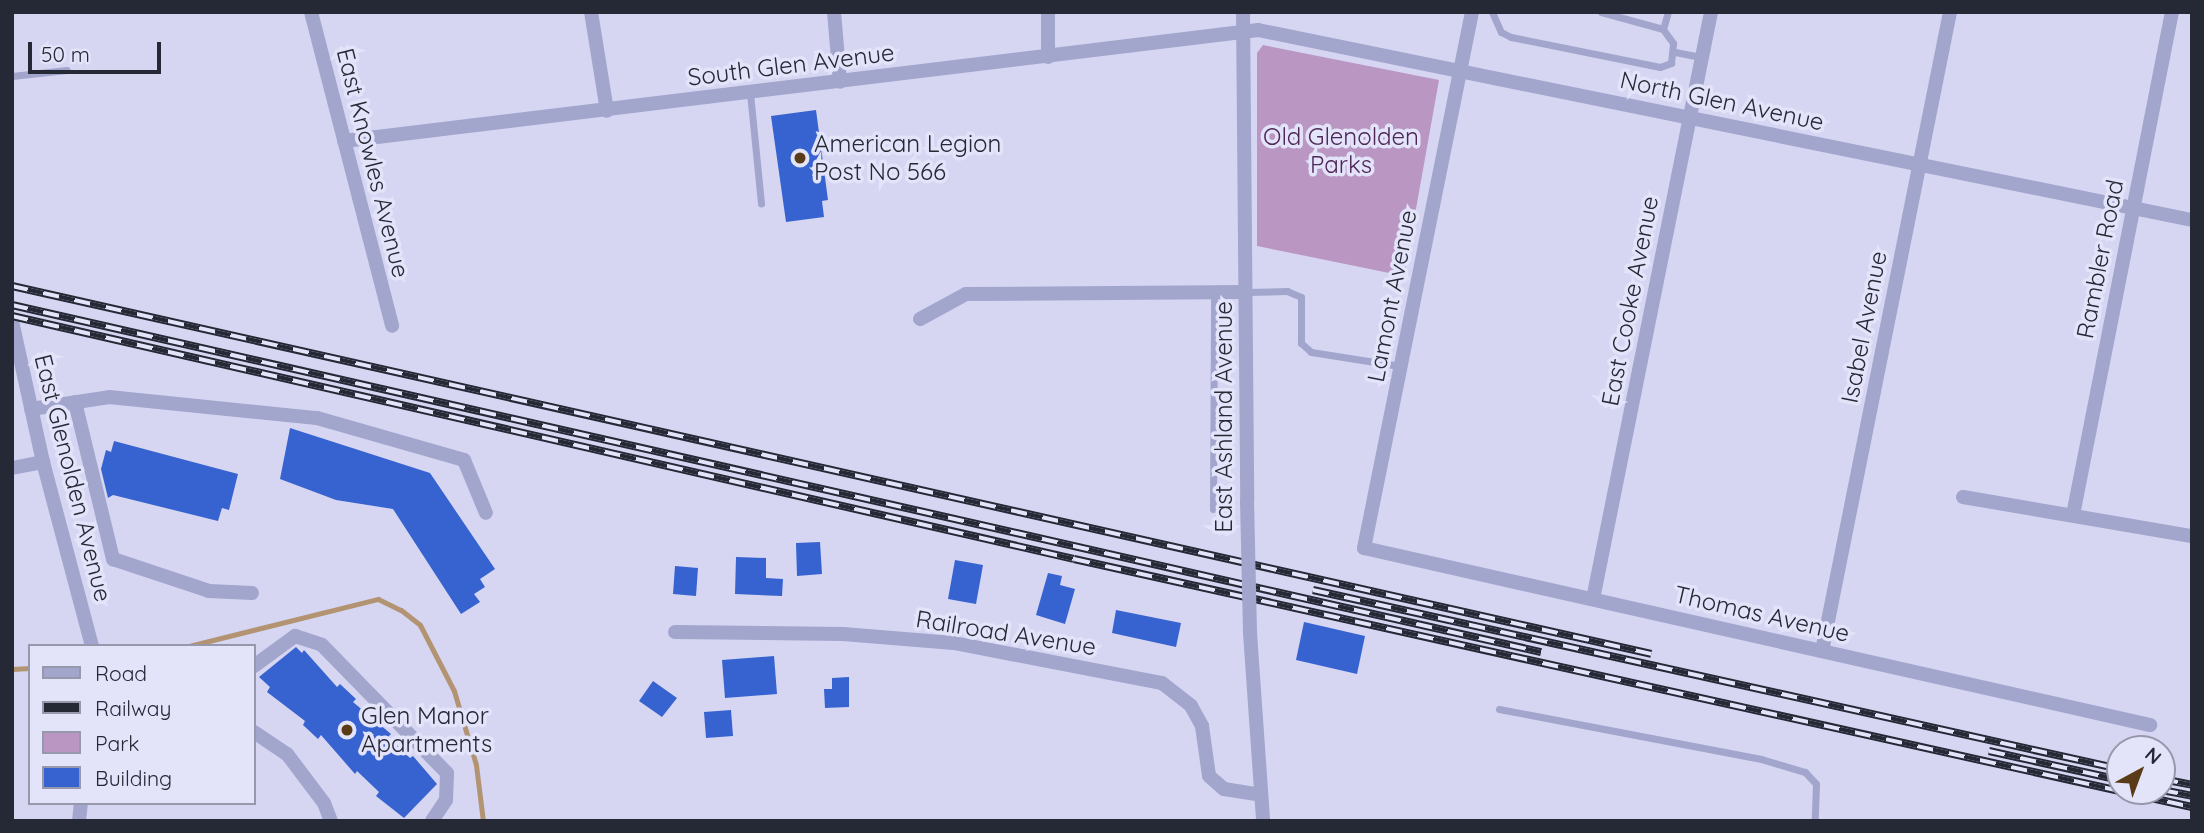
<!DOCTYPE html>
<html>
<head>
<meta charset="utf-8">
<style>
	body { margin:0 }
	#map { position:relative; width:2204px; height:833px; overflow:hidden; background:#d6d6f3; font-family:Quicksand,sans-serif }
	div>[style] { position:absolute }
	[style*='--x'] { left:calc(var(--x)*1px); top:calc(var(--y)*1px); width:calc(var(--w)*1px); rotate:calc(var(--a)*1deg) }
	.green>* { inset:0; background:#ba96c3 }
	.stream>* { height:5px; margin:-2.5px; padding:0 2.5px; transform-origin:2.5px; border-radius:2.5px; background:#b29473 }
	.building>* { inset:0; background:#3763d0 }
	.service>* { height:7px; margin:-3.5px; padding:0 3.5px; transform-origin:3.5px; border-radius:3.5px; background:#a2a5cc }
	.minor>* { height:14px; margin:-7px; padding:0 7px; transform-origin:7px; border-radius:7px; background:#a2a5cc }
	.rail>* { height:8px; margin-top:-4px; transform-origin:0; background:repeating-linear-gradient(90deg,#e3e3fa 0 16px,#252835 0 32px); box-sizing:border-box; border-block:2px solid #252835 }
	.minor-bridge>* { height:14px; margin:-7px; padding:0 7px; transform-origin:7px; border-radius:7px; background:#a2a5cc }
	.dots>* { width:19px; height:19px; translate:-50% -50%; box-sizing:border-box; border:4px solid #e3e3fa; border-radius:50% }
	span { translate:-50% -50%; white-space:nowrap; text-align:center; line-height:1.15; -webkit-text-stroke:7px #e3e3fa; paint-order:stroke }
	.street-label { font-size:24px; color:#252835 }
	.park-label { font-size:24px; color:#4e2756 }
	.poi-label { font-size:24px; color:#252835 }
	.left { translate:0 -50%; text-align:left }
	.frame { position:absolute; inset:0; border:14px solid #252835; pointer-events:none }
	.legend { position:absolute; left:28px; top:644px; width:228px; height:161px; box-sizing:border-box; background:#e3e3fa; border:2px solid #9798ab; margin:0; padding:9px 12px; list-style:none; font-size:21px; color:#252835 }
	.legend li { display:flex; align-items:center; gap:14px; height:35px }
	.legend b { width:35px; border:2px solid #9798ab }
	.north { position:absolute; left:2106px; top:735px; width:70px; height:70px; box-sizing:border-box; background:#e3e3fa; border:2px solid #9798ab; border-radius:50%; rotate:41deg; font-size:19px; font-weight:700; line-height:28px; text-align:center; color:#252835 }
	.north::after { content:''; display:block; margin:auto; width:24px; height:32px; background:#5a3b17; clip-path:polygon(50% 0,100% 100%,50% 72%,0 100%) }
	.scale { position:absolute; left:28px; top:42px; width:133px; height:32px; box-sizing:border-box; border:4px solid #252835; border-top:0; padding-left:9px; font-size:21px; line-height:24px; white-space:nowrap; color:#252835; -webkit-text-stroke:5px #e3e3fa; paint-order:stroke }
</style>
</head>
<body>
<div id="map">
	<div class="green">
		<i style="clip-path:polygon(1263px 45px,1439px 80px,1404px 276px,1257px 246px,1257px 53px)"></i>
	</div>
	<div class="stream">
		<i style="--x:189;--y:646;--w:195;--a:-14"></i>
		<i style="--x:378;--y:599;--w:25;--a:26"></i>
		<i style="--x:401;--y:610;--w:24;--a:38"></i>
		<i style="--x:420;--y:625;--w:74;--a:62.7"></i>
		<i style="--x:454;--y:691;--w:77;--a:73.4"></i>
		<i style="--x:476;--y:765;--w:56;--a:82.9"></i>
		<i style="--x:12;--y:669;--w:18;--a:-3"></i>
	</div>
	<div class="building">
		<i style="clip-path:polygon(816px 110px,828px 200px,822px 201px,824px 217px,786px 222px,771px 116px)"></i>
		<i style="clip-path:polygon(290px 428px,430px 473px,495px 569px,480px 579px,485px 587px,474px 594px,480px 602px,461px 614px,393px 509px,336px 500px,280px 479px)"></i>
		<i style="clip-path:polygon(114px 441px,238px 474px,229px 510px,222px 508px,218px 521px,113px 495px,108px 498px,101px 469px,106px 450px,111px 452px)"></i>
		<i style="clip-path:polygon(820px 542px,822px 574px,797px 576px,796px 543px)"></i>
		<i style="clip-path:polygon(736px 557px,766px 558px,766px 578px,783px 579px,782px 596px,735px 594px)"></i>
		<i style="clip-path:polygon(955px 560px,983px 565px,976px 604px,948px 599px)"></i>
		<i style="clip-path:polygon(675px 566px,698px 568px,696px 596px,673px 594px)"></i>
		<i style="clip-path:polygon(1048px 573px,1062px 576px,1060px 585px,1075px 589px,1065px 624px,1036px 615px)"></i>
		<i style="clip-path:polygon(1116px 610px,1181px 623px,1176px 647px,1112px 633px)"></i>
		<i style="clip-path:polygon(1304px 622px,1365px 636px,1357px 674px,1296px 660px)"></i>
		<i style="clip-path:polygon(296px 647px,302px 653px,304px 650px,337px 687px,340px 684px,356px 699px,353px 702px,391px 734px,388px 737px,410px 758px,413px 756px,437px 784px,404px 818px,376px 796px,379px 792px,357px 771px,355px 774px,321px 735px,318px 739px,303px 725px,305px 721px,267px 692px,270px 687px,259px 677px)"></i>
		<i style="clip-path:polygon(774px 656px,777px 694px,725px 698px,722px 660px)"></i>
		<i style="clip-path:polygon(849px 677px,849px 707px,825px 708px,824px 689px,832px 689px,832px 678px)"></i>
		<i style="clip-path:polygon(653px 681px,677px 698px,662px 717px,639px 701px)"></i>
		<i style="clip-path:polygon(731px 710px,733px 736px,706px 738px,704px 712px)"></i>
	</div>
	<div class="service">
		<i style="--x:1492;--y:12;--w:22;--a:66"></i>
		<i style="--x:1501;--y:32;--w:11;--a:27"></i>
		<i style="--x:1511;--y:37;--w:152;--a:11.4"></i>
		<i style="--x:1660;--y:67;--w:12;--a:-20"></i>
		<i style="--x:1671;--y:63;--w:20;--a:-84"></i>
		<i style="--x:1673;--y:43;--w:17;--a:-126"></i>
		<i style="--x:1663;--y:29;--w:64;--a:-164.7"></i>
		<i style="--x:1663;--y:29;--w:18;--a:-74"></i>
		<i style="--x:1675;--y:52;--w:26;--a:11"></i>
		<i style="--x:12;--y:76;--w:55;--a:-6.2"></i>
		<i style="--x:750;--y:93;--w:111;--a:84.3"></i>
		<i style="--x:1246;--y:292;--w:41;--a:-1.4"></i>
		<i style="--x:1287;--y:291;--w:15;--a:23"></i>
		<i style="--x:1301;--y:297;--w:46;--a:90"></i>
		<i style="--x:1301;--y:343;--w:13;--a:42"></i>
		<i style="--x:1311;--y:352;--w:90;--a:8.9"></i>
		<i style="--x:1213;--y:509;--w:217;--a:-89.7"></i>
		<i style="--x:1499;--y:709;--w:267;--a:10.8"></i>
		<i style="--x:1761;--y:759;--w:46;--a:16.5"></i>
		<i style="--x:1805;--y:772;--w:16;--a:47"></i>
		<i style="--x:1816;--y:784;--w:37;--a:92"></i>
	</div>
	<div class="minor">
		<i style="--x:311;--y:12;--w:324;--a:75.5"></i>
		<i style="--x:591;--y:12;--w:100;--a:80.8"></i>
		<i style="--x:834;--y:12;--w:70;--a:85.1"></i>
		<i style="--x:1048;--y:12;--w:45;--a:90"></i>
		<i style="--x:1243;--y:12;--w:488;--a:89.5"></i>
		<i style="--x:1472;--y:12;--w:547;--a:101.39"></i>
		<i style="--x:1364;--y:548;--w:806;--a:12.69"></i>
		<i style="--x:344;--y:141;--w:921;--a:-6.92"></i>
		<i style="--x:1258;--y:30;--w:953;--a:11.5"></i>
		<i style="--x:920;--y:319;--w:52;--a:-28.5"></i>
		<i style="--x:966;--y:294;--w:280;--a:-0.4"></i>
		<i style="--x:12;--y:321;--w:144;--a:77.6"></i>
		<i style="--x:43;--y:462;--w:190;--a:75.1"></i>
		<i style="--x:75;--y:402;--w:162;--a:76.4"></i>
		<i style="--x:113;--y:559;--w:101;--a:18.4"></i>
		<i style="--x:209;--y:591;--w:43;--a:2.7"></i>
		<i style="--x:31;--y:409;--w:79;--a:-8.7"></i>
		<i style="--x:109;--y:397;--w:209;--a:5.8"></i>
		<i style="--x:317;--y:418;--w:153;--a:15.9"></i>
		<i style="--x:464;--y:460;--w:57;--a:67.5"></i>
		<i style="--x:12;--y:468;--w:32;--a:-11"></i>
		<i style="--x:1963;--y:497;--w:232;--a:9.7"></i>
		<i style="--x:2073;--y:515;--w:513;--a:-78.87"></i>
		<i style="--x:1593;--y:599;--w:599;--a:-78.63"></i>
		<i style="--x:675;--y:632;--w:168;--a:0.7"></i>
		<i style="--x:843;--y:634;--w:111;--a:4.6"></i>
		<i style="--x:954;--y:643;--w:212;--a:10.9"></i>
		<i style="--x:1162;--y:683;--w:37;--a:38"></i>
		<i style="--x:1191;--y:706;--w:23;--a:61"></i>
		<i style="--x:1202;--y:726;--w:50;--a:82"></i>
		<i style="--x:1209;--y:776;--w:20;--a:41"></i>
		<i style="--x:1224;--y:789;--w:36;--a:9"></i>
		<i style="--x:1250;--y:633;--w:188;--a:86"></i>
		<i style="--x:1822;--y:651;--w:652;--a:-78.67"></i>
		<i style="--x:254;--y:666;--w:51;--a:-36.2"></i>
		<i style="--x:295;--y:636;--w:28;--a:18"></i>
		<i style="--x:322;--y:645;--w:179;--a:45.7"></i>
		<i style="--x:447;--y:773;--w:27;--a:92"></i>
		<i style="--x:446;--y:800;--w:25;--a:124"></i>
		<i style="--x:254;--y:732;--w:40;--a:34"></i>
		<i style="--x:287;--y:754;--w:61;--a:52.9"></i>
		<i style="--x:324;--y:803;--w:19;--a:69"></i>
		<i style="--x:79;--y:821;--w:18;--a:-84"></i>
	</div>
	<div class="rail">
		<i style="--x:12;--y:286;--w:1680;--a:12.65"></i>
		<i style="--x:12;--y:305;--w:1568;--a:12.79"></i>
		<i style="--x:12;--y:316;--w:1089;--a:12.89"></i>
		<i style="--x:1074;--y:559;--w:1145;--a:12.51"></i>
		<i style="--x:1313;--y:590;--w:827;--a:12.51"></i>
		<i style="--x:1989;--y:751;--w:134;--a:12.5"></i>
		<i style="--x:2162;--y:779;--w:31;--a:11"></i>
		<i style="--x:2162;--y:790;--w:31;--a:11"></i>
	</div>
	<div class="minor-bridge">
		<i style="--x:1247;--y:500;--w:133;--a:88.7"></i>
	</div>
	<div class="dots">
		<i style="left:800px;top:158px;background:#5a3b17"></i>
		<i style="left:347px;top:730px;background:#5a3b17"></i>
	</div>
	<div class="street-label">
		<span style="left:791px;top:65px;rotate:-7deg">South Glen Avenue</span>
		<span style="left:1722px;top:101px;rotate:12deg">North Glen Avenue</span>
		<span style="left:373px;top:163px;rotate:76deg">East Knowles Avenue</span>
		<span style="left:2100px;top:259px;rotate:-79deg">Rambler Road</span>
		<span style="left:1392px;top:296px;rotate:-79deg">Lamont Avenue</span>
		<span style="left:1630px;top:301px;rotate:-79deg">East Cooke Avenue</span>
		<span style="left:1864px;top:327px;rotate:-79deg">Isabel Avenue</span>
		<span style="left:1224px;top:417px;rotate:-90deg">East Ashland Avenue</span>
		<span style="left:73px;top:478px;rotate:76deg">East Glenolden Avenue</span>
		<span style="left:1762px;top:614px;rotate:13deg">Thomas Avenue</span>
		<span style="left:1006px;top:633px;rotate:9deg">Railroad Avenue</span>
	</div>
	<div class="park-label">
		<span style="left:1341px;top:151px">Old Glenolden<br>Parks</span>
	</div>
	<div class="poi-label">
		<span class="left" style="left:814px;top:158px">American Legion<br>Post No 566</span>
		<span class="left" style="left:361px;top:730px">Glen Manor<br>Apartments</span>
	</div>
	<div class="frame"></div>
	<ul class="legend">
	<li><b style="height:9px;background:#a2a5cc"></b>Road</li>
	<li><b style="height:9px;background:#252835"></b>Railway</li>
	<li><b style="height:19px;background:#ba96c3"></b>Park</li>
	<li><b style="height:19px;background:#3763d0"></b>Building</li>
	</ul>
	<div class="north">N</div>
	<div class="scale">50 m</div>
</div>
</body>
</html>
